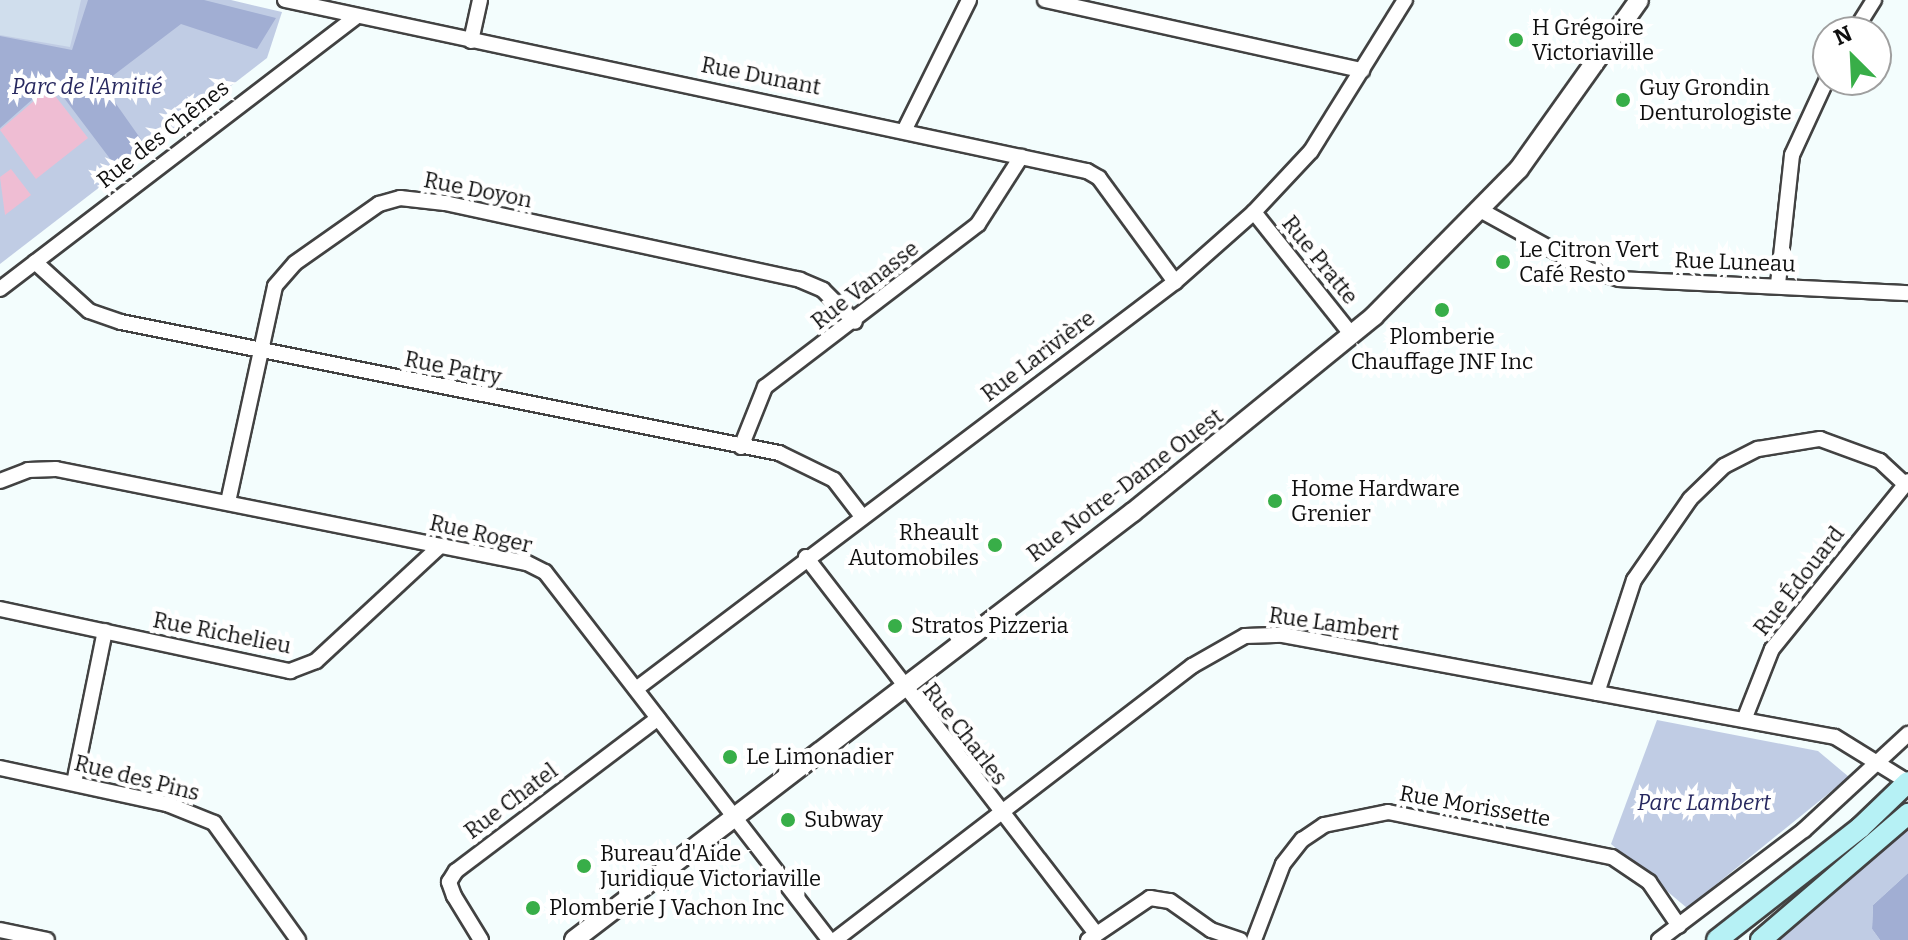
<!DOCTYPE html>
<html>
<head>
<meta charset="utf-8">
<style>
	body { margin:0 }
	#map { position:relative; width:1908px; height:940px; overflow:hidden; background:#f3fdfd; font-family:Bitter,serif }
	div>[style] { position:absolute }
	[style*='--x'] { left:calc(var(--x)*1px); top:calc(var(--y)*1px); width:calc(var(--w)*1px); rotate:calc(var(--a)*1deg) }
	.green>* { inset:0; background:#c0cce4 }
	.forest>* { inset:0; background:#a1aed3 }
	.pitch>* { inset:0; background:#d0deed }
	.water>* { inset:0; background:#efbdd3 }
	.roads { filter:drop-shadow(2px 0 #424242) drop-shadow(-2px 0 #424242) drop-shadow(0 2px #424242) drop-shadow(0 -2px #424242) }
	.minor>* { height:14px; margin:-7px; padding:0 7px; transform-origin:7px; border-radius:7px; background:#fff }
	.tertiary>* { height:18px; margin:-9px; padding:0 9px; transform-origin:9px; border-radius:9px; background:#fff }
	.secondary>* { height:20px; margin:-10px; padding:0 10px; transform-origin:10px; border-radius:10px; background:#b6f1f5 }
	.dots>* { width:22px; height:22px; translate:-50% -50%; box-sizing:border-box; border:4px solid #fff; border-radius:50% }
	span { translate:-50% -50%; white-space:nowrap; text-align:center; line-height:1.15; -webkit-text-stroke:8px #fff; paint-order:stroke }
	.poi-label { font-size:22px; color:#0f0f0f }
	.left { translate:0 -50%; text-align:left }
	.right { translate:-100% -50%; text-align:right }
	.street-label { font-size:22px; color:#0f0f0f }
	.park-label { font-size:22px; color:#27285f; font-style:italic }
	.north { position:absolute; left:1812px; top:16px; width:80px; height:80px; box-sizing:border-box; background:#fff; border:2px solid #9f9f9f; border-radius:50%; rotate:336deg; font-size:22px; font-weight:700; line-height:32px; text-align:center; color:#0f0f0f }
	.north::after { content:''; display:block; margin:auto; width:28px; height:36px; background:#38ae48; clip-path:polygon(50% 0,100% 100%,50% 72%,0 100%) }
</style>
</head>
<body>
<div id="map">
	<div class="green">
		<i style="clip-path:polygon(0 0,231px 0,282px 12px,267px 58px,0 264px)"></i>
		<i style="clip-path:polygon(1657px 720px,1818px 751px,1849px 777px,1687px 908px,1611px 844px)"></i>
		<i style="clip-path:polygon(1908px 827px,1908px 873px,1873px 905px,1872px 929px,1880px 940px,1778px 940px)"></i>
	</div>
	<div class="forest">
		<i style="clip-path:polygon(88px 0,204px 0,276px 18px,257px 49px,181px 24px,102px 84px,145px 145px,114px 164px,52px 82px,0 128px,0 36px,72px 50px)"></i>
		<i style="clip-path:polygon(1908px 873px,1908px 940px,1880px 940px,1872px 929px,1873px 905px)"></i>
	</div>
	<div class="pitch">
		<i style="clip-path:polygon(0 0,81px 0,70px 47px,0 35px)"></i>
	</div>
	<div class="water">
		<i style="clip-path:polygon(49px 88px,88px 138px,36px 179px,0 130px)"></i>
		<i style="clip-path:polygon(11px 169px,31px 195px,5px 215px,0 177px)"></i>
	</div>
	<div class="roads">
		<div class="minor">
			<i style="--x:285;--y:0;--w:820;--a:12.04"></i>
			<i style="--x:1087;--y:171;--w:14;--a:30"></i>
			<i style="--x:1099;--y:178;--w:129;--a:53.8"></i>
			<i style="--x:1045;--y:0;--w:325;--a:12.5"></i>
			<i style="--x:1854;--y:32;--w:38;--a:-58"></i>
			<i style="--x:471;--y:41;--w:42;--a:-77.6"></i>
			<i style="--x:906;--y:127;--w:142;--a:-63.6"></i>
			<i style="--x:1482;--y:211;--w:120;--a:28.9"></i>
			<i style="--x:1587;--y:269;--w:34;--a:17"></i>
			<i style="--x:1620;--y:279;--w:288;--a:2.8"></i>
			<i style="--x:1254;--y:212;--w:157;--a:51.5"></i>
			<i style="--x:35;--y:262;--w:73;--a:42.2"></i>
			<i style="--x:89;--y:311;--w:34;--a:19"></i>
			<i style="--x:121;--y:322;--w:671;--a:11.26"></i>
			<i style="--x:779;--y:453;--w:61;--a:26.1"></i>
			<i style="--x:834;--y:480;--w:44;--a:52.4"></i>
			<i style="--x:1778;--y:284;--w:130;--a:-83.8"></i>
			<i style="--x:1792;--y:155;--w:86;--a:-65.2"></i>
			<i style="--x:0;--y:289;--w:448;--a:-37.4"></i>
			<i style="--x:741;--y:447;--w:65;--a:-68.2"></i>
			<i style="--x:765;--y:387;--w:268;--a:-37.4"></i>
			<i style="--x:978;--y:224;--w:80;--a:-57.3"></i>
			<i style="--x:0;--y:481;--w:30;--a:-21"></i>
			<i style="--x:28;--y:470;--w:28;--a:-2"></i>
			<i style="--x:56;--y:469;--w:480;--a:11.3"></i>
			<i style="--x:527;--y:563;--w:20;--a:27"></i>
			<i style="--x:545;--y:572;--w:465;--a:52.3"></i>
			<i style="--x:228;--y:502;--w:221;--a:-77.7"></i>
			<i style="--x:275;--y:286;--w:30;--a:-49"></i>
			<i style="--x:295;--y:263;--w:103;--a:-35.1"></i>
			<i style="--x:379;--y:204;--w:22;--a:-16"></i>
			<i style="--x:400;--y:198;--w:45;--a:6.3"></i>
			<i style="--x:445;--y:203;--w:363;--a:12.2"></i>
			<i style="--x:800;--y:280;--w:25;--a:23"></i>
			<i style="--x:823;--y:290;--w:45;--a:45"></i>
			<i style="--x:806;--y:557;--w:476;--a:52.4"></i>
			<i style="--x:0;--y:609;--w:297;--a:12.1"></i>
			<i style="--x:290;--y:671;--w:28;--a:-21"></i>
			<i style="--x:316;--y:661;--w:169;--a:-42.8"></i>
			<i style="--x:636;--y:689;--w:675;--a:-37.06"></i>
			<i style="--x:1175;--y:282;--w:106;--a:-41.5"></i>
			<i style="--x:1254;--y:212;--w:83;--a:-46.9"></i>
			<i style="--x:1311;--y:151;--w:178;--a:-58.1"></i>
			<i style="--x:1597;--y:693;--w:119;--a:-71.9"></i>
			<i style="--x:1634;--y:580;--w:98;--a:-55.3"></i>
			<i style="--x:1690;--y:499;--w:47;--a:-44.1"></i>
			<i style="--x:1724;--y:466;--w:38;--a:-27"></i>
			<i style="--x:1758;--y:449;--w:63;--a:-9.2"></i>
			<i style="--x:1820;--y:439;--w:64;--a:20.1"></i>
			<i style="--x:1880;--y:461;--w:34;--a:43"></i>
			<i style="--x:1744;--y:720;--w:76;--a:-68.5"></i>
			<i style="--x:1772;--y:649;--w:216;--a:-51"></i>
			<i style="--x:0;--y:768;--w:171;--a:12.2"></i>
			<i style="--x:167;--y:804;--w:51;--a:22"></i>
			<i style="--x:214;--y:823;--w:144;--a:54.3"></i>
			<i style="--x:74;--y:783;--w:155;--a:-78.5"></i>
			<i style="--x:0;--y:930;--w:48;--a:12"></i>
			<i style="--x:481;--y:940;--w:52;--a:-121.5"></i>
			<i style="--x:454;--y:896;--w:15;--a:-110"></i>
			<i style="--x:449;--y:882;--w:13;--a:-58"></i>
			<i style="--x:456;--y:871;--w:253;--a:-37.1"></i>
			<i style="--x:835;--y:940;--w:450;--a:-37.5"></i>
			<i style="--x:1192;--y:666;--w:61;--a:-29.5"></i>
			<i style="--x:1245;--y:636;--w:38;--a:-2"></i>
			<i style="--x:1283;--y:635;--w:561;--a:10.47"></i>
			<i style="--x:1835;--y:737;--w:86;--a:31.7"></i>
			<i style="--x:1088;--y:940;--w:75;--a:-34.1"></i>
			<i style="--x:1150;--y:898;--w:20;--a:9"></i>
			<i style="--x:1170;--y:901;--w:50;--a:35.3"></i>
			<i style="--x:1211;--y:930;--w:31;--a:19"></i>
			<i style="--x:1254;--y:940;--w:81;--a:-69.1"></i>
			<i style="--x:1283;--y:864;--w:31;--a:-52"></i>
			<i style="--x:1302;--y:840;--w:27;--a:-34"></i>
			<i style="--x:1324;--y:825;--w:65;--a:-11.5"></i>
			<i style="--x:1388;--y:812;--w:228;--a:11.4"></i>
			<i style="--x:1612;--y:857;--w:45;--a:34"></i>
			<i style="--x:1649;--y:882;--w:53;--a:55.7"></i>
			<i style="--x:1659;--y:940;--w:182;--a:-37.2"></i>
			<i style="--x:1804;--y:830;--w:142;--a:-42.7"></i>
		</div>
		<div class="tertiary">
			<i style="--x:574;--y:940;--w:704;--a:-37.44"></i>
			<i style="--x:1133;--y:512;--w:311;--a:-39.1"></i>
			<i style="--x:1374;--y:316;--w:206;--a:-45.4"></i>
			<i style="--x:1519;--y:169;--w:207;--a:-54.6"></i>
		</div>
		<div class="secondary">
			<i style="--x:1717;--y:940;--w:182;--a:-38.1"></i>
			<i style="--x:1860;--y:828;--w:66;--a:-43.8"></i>
			<i style="--x:1761;--y:940;--w:194;--a:-40.6"></i>
		</div>
	</div>
	<div class="dots">
		<i style="left:1516px;top:40px;background:#38ae48"></i>
		<i style="left:1623px;top:100px;background:#38ae48"></i>
		<i style="left:1503px;top:262px;background:#38ae48"></i>
		<i style="left:1442px;top:310px;background:#38ae48"></i>
		<i style="left:1275px;top:501px;background:#38ae48"></i>
		<i style="left:995px;top:545px;background:#38ae48"></i>
		<i style="left:895px;top:626px;background:#38ae48"></i>
		<i style="left:730px;top:757px;background:#38ae48"></i>
		<i style="left:788px;top:820px;background:#38ae48"></i>
		<i style="left:584px;top:866px;background:#38ae48"></i>
		<i style="left:533px;top:908px;background:#38ae48"></i>
	</div>
	<div class="poi-label">
		<span class="left" style="left:1532px;top:40px">H Grégoire<br>Victoriaville</span>
		<span class="left" style="left:1639px;top:100px">Guy Grondin<br>Denturologiste</span>
		<span class="left" style="left:1519px;top:262px">Le Citron Vert<br>Café Resto</span>
		<span style="left:1442px;top:349px">Plomberie<br>Chauffage JNF Inc</span>
		<span class="left" style="left:1291px;top:501px">Home Hardware<br>Grenier</span>
		<span class="right" style="left:979px;top:545px">Rheault<br>Automobiles</span>
		<span class="left" style="left:911px;top:626px">Stratos Pizzeria</span>
		<span class="left" style="left:746px;top:757px">Le Limonadier</span>
		<span class="left" style="left:804px;top:820px">Subway</span>
		<span class="left" style="left:600px;top:866px">Bureau d'Aide<br>Juridique Victoriaville</span>
		<span class="left" style="left:549px;top:908px">Plomberie J Vachon Inc</span>
	</div>
	<div class="street-label">
		<span style="left:761px;top:76px;rotate:11deg">Rue Dunant</span>
		<span style="left:163px;top:134px;rotate:-38deg">Rue des Chênes</span>
		<span style="left:478px;top:190px;rotate:11deg">Rue Doyon</span>
		<span style="left:1320px;top:260px;rotate:51deg">Rue Pratte</span>
		<span style="left:1735px;top:262px;rotate:2deg">Rue Luneau</span>
		<span style="left:865px;top:285px;rotate:-38deg">Rue Vanasse</span>
		<span style="left:1038px;top:356px;rotate:-37deg">Rue Larivière</span>
		<span style="left:453px;top:368px;rotate:11deg">Rue Patry</span>
		<span style="left:1125px;top:485px;rotate:-37deg">Rue Notre-Dame Ouest</span>
		<span style="left:481px;top:534px;rotate:13deg">Rue Roger</span>
		<span style="left:1799px;top:581px;rotate:-52deg">Rue Édouard</span>
		<span style="left:1334px;top:624px;rotate:8deg">Rue Lambert</span>
		<span style="left:222px;top:633px;rotate:11deg">Rue Richelieu</span>
		<span style="left:965px;top:734px;rotate:52deg">Rue Charles</span>
		<span style="left:137px;top:778px;rotate:14deg">Rue des Pins</span>
		<span style="left:511px;top:801px;rotate:-37deg">Rue Chatel</span>
		<span style="left:1475px;top:806px;rotate:10deg">Rue Morissette</span>
	</div>
	<div class="park-label">
		<span style="left:87px;top:87px">Parc de l'Amitié</span>
		<span style="left:1704px;top:803px">Parc Lambert</span>
	</div>
	<div class="north">N</div>
</div>
</body>
</html>
